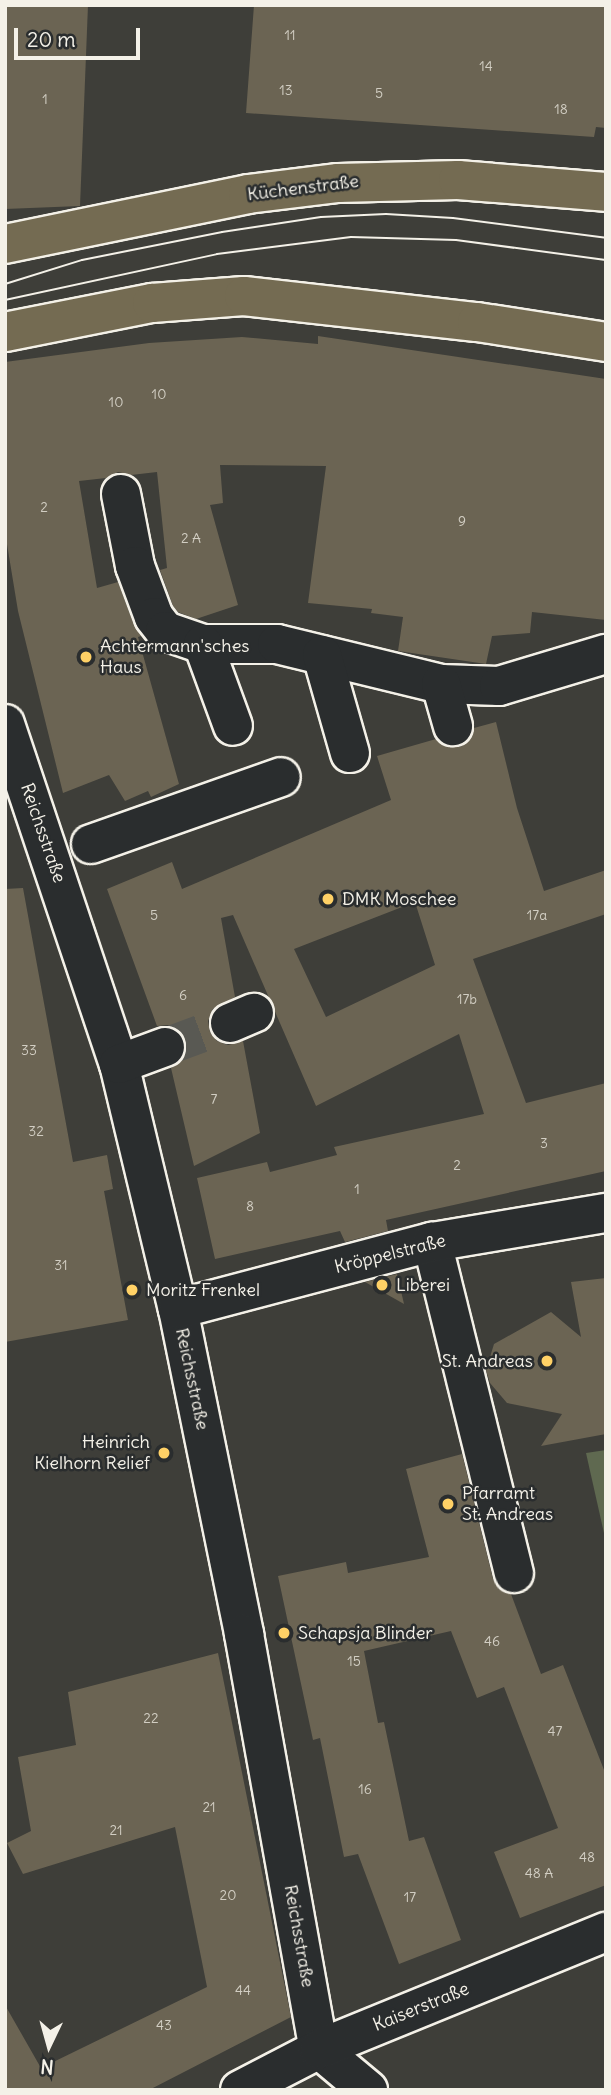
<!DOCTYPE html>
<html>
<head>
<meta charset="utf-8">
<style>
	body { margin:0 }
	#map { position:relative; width:611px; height:2095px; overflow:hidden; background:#3e3e39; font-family:Delius,sans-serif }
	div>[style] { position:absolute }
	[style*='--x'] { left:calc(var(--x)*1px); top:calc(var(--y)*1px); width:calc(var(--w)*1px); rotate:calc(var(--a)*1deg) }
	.green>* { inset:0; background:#5f6950 }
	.building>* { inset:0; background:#6b6453 }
	.minor-tunnel>* { height:38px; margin-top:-19px; transform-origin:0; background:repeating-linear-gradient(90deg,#595953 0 38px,transparent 0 57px) }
	.roads { filter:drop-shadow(2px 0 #f4f1e8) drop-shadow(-2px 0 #f4f1e8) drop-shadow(0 2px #f4f1e8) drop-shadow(0 -2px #f4f1e8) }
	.minor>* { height:38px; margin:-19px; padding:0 19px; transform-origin:19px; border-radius:19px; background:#2a2d2e }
	.major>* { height:38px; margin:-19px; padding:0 19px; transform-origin:19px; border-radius:19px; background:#746b52 }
	.tram>* { height:2px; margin:-1px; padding:0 1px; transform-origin:1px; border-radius:1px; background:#f4f1e8 }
	.dots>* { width:19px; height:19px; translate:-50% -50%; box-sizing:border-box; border:4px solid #2a2d2e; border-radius:50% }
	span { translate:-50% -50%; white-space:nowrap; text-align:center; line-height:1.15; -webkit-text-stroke:5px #2a2d2e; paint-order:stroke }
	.number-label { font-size:14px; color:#d2cec3 }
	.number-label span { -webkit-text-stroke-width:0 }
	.street-label { font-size:18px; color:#f4f1e8 }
	.poi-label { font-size:18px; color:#f4f1e8 }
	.left { translate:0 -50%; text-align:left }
	.right { translate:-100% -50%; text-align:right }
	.frame { position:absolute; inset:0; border:7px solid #f4f1e8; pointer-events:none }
	.north { position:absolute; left:14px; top:2011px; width:70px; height:70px; -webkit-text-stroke:5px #2a2d2e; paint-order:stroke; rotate:185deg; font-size:19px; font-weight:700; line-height:28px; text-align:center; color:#f4f1e8 }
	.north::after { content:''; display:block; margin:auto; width:24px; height:32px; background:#f4f1e8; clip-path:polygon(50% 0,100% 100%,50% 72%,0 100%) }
	.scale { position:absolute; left:14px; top:28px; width:126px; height:32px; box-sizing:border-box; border:4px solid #f4f1e8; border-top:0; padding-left:9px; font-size:21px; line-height:24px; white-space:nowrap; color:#f4f1e8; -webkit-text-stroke:5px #2a2d2e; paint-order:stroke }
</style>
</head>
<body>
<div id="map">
	<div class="green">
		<i style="clip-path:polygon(606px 1450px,606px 1542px,586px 1453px)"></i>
	</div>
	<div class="building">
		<i style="clip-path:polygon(5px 5px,88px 5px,80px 206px,5px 209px)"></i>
		<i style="clip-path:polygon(254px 5px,606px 5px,606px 128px,596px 127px,594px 137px,246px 113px)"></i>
		<i style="clip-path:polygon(318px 336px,606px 379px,606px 620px,532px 612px,530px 633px,492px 636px,486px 664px,398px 651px,403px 617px,371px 613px,372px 609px,308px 603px,326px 466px,220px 465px,223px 503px,210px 505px,238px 605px,196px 619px,178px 612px,173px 606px,160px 570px,167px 568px,157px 472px,131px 475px,118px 472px,106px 478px,79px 481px,97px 588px,118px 582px,134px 625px,141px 636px,138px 637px,179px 784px,151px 797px,148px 791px,125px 801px,109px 775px,63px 793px,18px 611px,5px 532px,5px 362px,149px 343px,242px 337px,318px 344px)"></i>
		<i style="clip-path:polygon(evenodd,496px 722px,517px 808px,544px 891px,606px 870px,606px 914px,473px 959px,526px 1103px,606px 1083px,606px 1171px,386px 1220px,388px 1231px,345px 1242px,340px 1231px,215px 1259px,197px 1178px,267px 1162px,270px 1172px,337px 1155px,334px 1147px,484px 1114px,459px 1034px,316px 1106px,233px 915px,221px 918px,235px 997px,213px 1009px,208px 1021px,210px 1032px,217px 1041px,228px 1045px,243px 1041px,260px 1133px,194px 1166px,171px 1068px,182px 1060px,186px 1051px,186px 1040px,178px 1030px,168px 1025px,157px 1026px,107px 889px,172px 862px,182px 889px,391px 800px,377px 756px,436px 739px,447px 747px,460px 747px,469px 741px,474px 728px,496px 722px,415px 902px,435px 965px,326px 1017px,294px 949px,415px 902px)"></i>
		<i style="clip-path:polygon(23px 888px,73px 1162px,107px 1155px,113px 1189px,104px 1191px,128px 1320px,5px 1342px,5px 889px)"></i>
		<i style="clip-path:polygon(397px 1274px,404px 1304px,365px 1282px)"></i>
		<i style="clip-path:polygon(606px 1278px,606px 1434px,541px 1446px,562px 1414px,507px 1403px,490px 1383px,486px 1370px,494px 1344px,551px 1312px,581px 1337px,571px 1282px)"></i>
		<i style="clip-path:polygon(462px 1454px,493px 1579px,499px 1589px,511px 1594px,541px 1674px,563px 1665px,606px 1775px,606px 1885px,520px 1918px,494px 1852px,558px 1828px,504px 1687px,477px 1698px,451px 1631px,364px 1651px,378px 1723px,384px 1722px,409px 1841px,424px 1837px,461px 1940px,399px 1964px,358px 1854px,344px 1857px,320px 1738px,313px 1740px,278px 1576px,346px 1562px,348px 1573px,429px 1557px,406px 1469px)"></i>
		<i style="clip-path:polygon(218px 1653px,291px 2017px,149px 2090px,5px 2090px,5px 2005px,41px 2068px,207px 1987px,175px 1827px,23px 1874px,7px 1843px,31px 1831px,18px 1757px,76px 1745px,68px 1692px)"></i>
	</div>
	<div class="minor-tunnel">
		<i style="--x:165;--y:1047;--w:69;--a:-20.3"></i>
	</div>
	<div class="roads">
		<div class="minor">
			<i style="--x:121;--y:494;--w:73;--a:79"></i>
			<i style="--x:135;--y:566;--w:54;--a:69.6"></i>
			<i style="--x:154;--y:617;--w:18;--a:52"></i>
			<i style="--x:165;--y:631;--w:40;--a:18.9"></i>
			<i style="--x:203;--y:644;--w:74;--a:0"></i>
			<i style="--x:277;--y:644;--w:169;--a:13.7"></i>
			<i style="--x:441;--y:684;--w:58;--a:2"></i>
			<i style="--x:499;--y:686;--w:112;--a:-16.7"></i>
			<i style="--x:203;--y:644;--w:87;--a:69.9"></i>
			<i style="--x:322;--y:655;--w:102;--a:74.1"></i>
			<i style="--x:441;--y:684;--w:44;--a:74.1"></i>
			<i style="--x:5;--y:724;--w:359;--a:71.5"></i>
			<i style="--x:119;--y:1064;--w:252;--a:76.5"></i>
			<i style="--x:178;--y:1309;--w:332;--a:78.5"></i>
			<i style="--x:244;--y:1634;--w:422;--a:79.8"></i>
			<i style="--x:91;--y:844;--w:201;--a:-19.4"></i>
			<i style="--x:230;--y:1023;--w:26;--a:-23"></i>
			<i style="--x:119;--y:1064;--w:49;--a:-20.3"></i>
			<i style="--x:432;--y:1242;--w:341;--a:76.1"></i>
			<i style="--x:178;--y:1309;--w:263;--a:-14.8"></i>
			<i style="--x:432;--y:1242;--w:176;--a:-9.5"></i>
			<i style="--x:319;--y:2049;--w:64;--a:39.9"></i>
			<i style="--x:240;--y:2090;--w:89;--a:-27.4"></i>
			<i style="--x:319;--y:2049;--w:310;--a:-22.2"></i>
		</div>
		<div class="major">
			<i style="--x:5;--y:244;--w:248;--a:-11.6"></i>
			<i style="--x:248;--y:194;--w:91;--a:-7"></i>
			<i style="--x:338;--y:183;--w:120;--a:-1.4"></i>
			<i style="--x:458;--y:180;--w:148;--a:4.6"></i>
			<i style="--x:5;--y:332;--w:150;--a:-11.2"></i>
			<i style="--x:152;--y:303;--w:92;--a:-4.4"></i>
			<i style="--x:244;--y:296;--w:234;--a:6.4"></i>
			<i style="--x:477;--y:322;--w:131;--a:8.8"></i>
		</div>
	</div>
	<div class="tram">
		<i style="--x:5;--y:284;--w:81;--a:-17.3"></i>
		<i style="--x:82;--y:260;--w:143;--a:-11.3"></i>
		<i style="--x:222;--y:232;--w:100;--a:-8.6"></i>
		<i style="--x:321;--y:217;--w:65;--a:-2.6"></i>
		<i style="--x:386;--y:214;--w:67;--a:3.4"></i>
		<i style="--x:453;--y:218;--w:154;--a:7.4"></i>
		<i style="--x:5;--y:300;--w:217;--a:-12.2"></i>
		<i style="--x:217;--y:254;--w:135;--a:-7.2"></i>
		<i style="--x:351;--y:237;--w:105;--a:1.6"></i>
		<i style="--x:456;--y:240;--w:151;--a:7.6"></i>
	</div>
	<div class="dots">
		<i style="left:86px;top:657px;background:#ffd166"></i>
		<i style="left:328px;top:899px;background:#ffd166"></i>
		<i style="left:382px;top:1285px;background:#ffd166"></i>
		<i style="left:132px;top:1290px;background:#ffd166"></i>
		<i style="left:547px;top:1361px;background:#ffd166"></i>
		<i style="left:164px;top:1453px;background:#ffd166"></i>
		<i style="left:448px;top:1504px;background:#ffd166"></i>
		<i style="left:284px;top:1633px;background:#ffd166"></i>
	</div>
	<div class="number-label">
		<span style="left:290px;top:35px">11</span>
		<span style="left:486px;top:66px">14</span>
		<span style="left:286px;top:90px">13</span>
		<span style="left:379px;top:93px">5</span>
		<span style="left:45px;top:99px">1</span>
		<span style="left:561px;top:109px">18</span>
		<span style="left:159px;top:394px">10</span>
		<span style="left:116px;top:402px">10</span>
		<span style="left:44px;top:507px">2</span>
		<span style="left:462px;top:521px">9</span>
		<span style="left:191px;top:538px">2 A</span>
		<span style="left:154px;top:915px">5</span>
		<span style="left:537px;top:915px">17a</span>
		<span style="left:183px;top:995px">6</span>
		<span style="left:467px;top:999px">17b</span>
		<span style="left:29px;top:1050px">33</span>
		<span style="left:214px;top:1099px">7</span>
		<span style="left:36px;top:1131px">32</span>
		<span style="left:544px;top:1143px">3</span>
		<span style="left:457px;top:1165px">2</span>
		<span style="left:357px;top:1189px">1</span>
		<span style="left:250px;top:1206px">8</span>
		<span style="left:61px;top:1265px">31</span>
		<span style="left:492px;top:1641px">46</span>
		<span style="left:354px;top:1661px">15</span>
		<span style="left:151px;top:1718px">22</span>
		<span style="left:555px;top:1731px">47</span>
		<span style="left:365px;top:1789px">16</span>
		<span style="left:209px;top:1807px">21</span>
		<span style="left:116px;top:1830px">21</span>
		<span style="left:587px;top:1857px">48</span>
		<span style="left:539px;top:1873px">48 A</span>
		<span style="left:228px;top:1895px">20</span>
		<span style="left:410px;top:1897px">17</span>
		<span style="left:243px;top:1990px">44</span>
		<span style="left:164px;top:2025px">43</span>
	</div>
	<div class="street-label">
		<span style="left:303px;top:188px;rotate:-7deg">Küchenstraße</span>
		<span style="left:43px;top:833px;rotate:71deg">Reichsstraße</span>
		<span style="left:390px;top:1254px;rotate:-14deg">Kröppelstraße</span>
		<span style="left:192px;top:1379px;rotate:78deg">Reichsstraße</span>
		<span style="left:299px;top:1936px;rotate:80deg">Reichsstraße</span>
		<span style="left:421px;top:2007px;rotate:-22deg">Kaiserstraße</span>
	</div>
	<div class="poi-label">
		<span class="left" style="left:100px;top:657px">Achtermann'sches<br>Haus</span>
		<span class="left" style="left:342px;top:899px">DMK Moschee</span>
		<span class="left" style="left:396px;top:1285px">Liberei</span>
		<span class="left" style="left:146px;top:1290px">Moritz Frenkel</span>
		<span class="right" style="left:533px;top:1361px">St. Andreas</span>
		<span class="right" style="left:150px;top:1453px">Heinrich<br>Kielhorn Relief</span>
		<span class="left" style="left:462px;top:1504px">Pfarramt<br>St. Andreas</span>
		<span class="left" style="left:298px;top:1633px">Schapsja Blinder</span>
	</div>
	<div class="frame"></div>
	<div class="north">N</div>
	<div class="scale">20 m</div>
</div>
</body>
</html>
